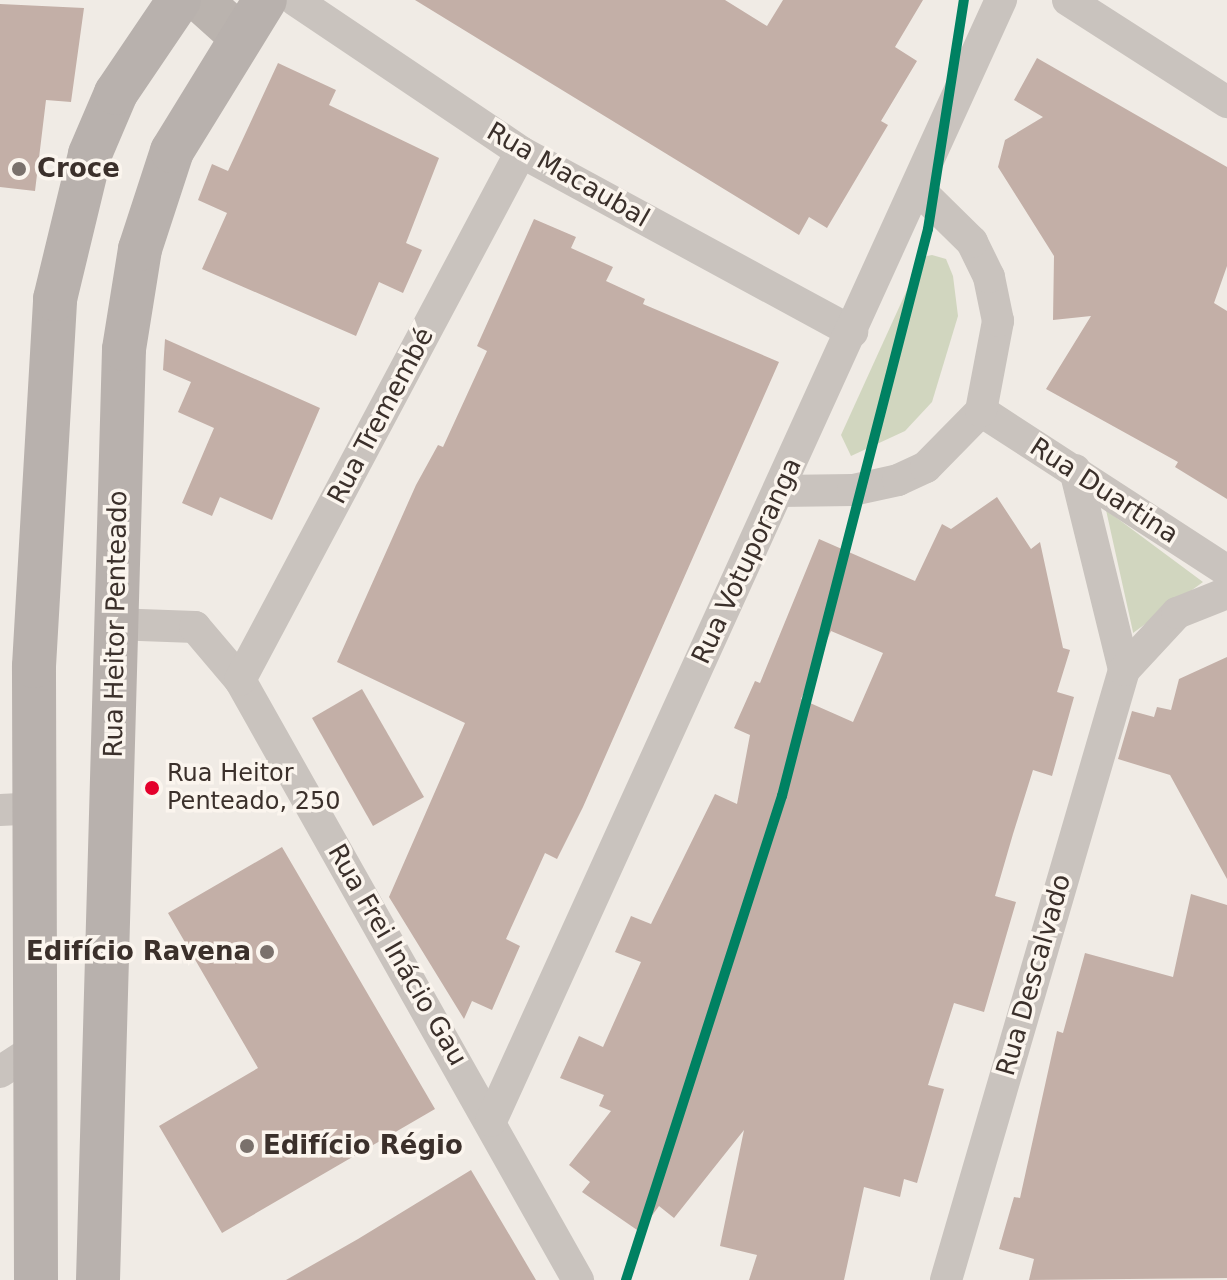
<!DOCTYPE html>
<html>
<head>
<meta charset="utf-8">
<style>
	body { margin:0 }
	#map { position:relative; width:1227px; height:1280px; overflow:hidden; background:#f0ebe5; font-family:"DejaVu Sans",sans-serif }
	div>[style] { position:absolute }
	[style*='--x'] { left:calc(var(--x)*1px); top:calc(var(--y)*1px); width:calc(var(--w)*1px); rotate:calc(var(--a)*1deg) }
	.green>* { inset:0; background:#d1d6bf }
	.building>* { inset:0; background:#c3afa7 }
	.street>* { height:32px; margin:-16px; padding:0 16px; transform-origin:16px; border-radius:16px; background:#c9c3be }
	.secondary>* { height:44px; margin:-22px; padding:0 22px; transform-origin:22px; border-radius:22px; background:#bab3ae }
	.primary>* { height:44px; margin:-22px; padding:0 22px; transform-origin:22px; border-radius:22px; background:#b8b1ad }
	.metro-1>* { height:10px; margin:-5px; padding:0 5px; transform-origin:5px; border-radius:5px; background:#008162 }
	.dots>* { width:22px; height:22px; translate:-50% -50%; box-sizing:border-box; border:4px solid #fbf5ee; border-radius:50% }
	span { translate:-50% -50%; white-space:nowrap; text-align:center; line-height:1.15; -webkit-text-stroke:7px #fbf5ee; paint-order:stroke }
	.bus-label { font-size:24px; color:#3b302b }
	.left { translate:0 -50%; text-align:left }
	.poi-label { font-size:26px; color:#3b302b; font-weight:700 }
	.right { translate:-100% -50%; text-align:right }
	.street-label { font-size:26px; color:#3b302b }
</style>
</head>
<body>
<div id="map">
	<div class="green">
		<i style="clip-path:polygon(932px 255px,946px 259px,953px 276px,958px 316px,932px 402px,905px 431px,851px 456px,841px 435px,922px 257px)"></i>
		<i style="clip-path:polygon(1106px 510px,1203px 582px,1133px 633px,1133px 632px)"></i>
	</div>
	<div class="building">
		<i style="clip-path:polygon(415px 0,725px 0,767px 26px,783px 0,923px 0,895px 47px,917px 61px,881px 121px,888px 125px,827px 228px,809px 217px,799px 235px)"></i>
		<i style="clip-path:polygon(0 4px,84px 8px,71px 102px,46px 100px,35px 191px,0 187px)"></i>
		<i style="clip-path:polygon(1037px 58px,1227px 167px,1227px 266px,1214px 303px,1227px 311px,1227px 499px,1175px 467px,1178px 462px,1046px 389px,1091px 316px,1053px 320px,1054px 256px,998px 167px,1005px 140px,1043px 117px,1014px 100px)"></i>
		<i style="clip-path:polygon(278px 63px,336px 90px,329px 105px,439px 158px,406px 243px,422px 250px,403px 293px,379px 282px,356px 336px,202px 269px,227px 213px,198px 200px,212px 164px,228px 171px)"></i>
		<i style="clip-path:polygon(534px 219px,576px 237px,571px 248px,613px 267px,606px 281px,645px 299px,643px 304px,779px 362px,583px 807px,557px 859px,545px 853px,506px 939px,520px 946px,492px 1010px,472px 1001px,464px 1019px,389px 897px,465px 723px,337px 662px,416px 485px,438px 445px,443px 447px,487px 351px,477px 346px)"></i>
		<i style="clip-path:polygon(165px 339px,320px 408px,272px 520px,220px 497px,212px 516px,182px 503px,214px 428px,178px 412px,191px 382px,163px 370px)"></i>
		<i style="clip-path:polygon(evenodd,997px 497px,1031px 549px,1040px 542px,1063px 648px,1070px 650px,1057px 692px,1074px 697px,1052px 776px,1033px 770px,1013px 834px,995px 896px,1016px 902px,984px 1012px,954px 1003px,928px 1085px,944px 1089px,917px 1183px,904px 1179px,900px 1197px,864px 1187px,844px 1280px,749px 1280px,757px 1255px,720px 1246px,744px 1130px,674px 1218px,659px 1206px,640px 1232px,582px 1192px,590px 1182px,569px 1165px,611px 1111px,599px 1106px,604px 1095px,560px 1078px,579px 1036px,603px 1047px,641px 962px,615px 952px,631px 916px,651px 924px,715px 794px,737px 804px,750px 735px,734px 728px,755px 681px,760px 683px,819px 539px,915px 581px,942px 524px,951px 529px,997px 497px,831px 631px,883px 653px,853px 722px,801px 699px,831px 631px)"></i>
		<i style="clip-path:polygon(1227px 657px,1227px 879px,1170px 775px,1118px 759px,1132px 711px,1154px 717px,1157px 707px,1171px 710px,1179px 679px)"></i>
		<i style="clip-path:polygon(362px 689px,424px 797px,373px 826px,312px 718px)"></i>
		<i style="clip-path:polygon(282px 847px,435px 1109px,222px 1233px,159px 1126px,258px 1068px,168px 913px)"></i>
		<i style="clip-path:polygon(1191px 894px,1227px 905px,1227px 1278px,1029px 1280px,1034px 1259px,999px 1249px,1014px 1197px,1020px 1198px,1057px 1031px,1063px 1033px,1085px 953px,1173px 977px)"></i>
		<i style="clip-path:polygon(471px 1170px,536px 1280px,286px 1280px,358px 1239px)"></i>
	</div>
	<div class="street">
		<i style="--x:295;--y:0;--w:272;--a:33.9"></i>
		<i style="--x:521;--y:152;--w:377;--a:28.5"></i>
		<i style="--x:1068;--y:0;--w:189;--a:32.7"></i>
		<i style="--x:981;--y:411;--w:293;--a:33"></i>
		<i style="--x:1075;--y:470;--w:206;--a:76.2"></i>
		<i style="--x:780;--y:491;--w:73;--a:-0.8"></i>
		<i style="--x:853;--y:490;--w:46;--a:-12.5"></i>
		<i style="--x:898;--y:480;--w:31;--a:-25"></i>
		<i style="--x:926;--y:467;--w:78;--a:-45.5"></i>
		<i style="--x:981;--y:411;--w:92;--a:-79.3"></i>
		<i style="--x:998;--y:321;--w:45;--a:-101.6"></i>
		<i style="--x:989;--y:277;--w:39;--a:-116"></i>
		<i style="--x:972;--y:242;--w:77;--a:-135.5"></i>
		<i style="--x:113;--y:624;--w:82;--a:2.1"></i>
		<i style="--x:195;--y:627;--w:70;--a:49.7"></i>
		<i style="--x:240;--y:680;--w:689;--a:60.61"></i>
		<i style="--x:240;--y:680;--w:598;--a:-61.98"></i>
		<i style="--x:0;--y:810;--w:35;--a:-3"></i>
		<i style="--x:0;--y:1072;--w:45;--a:-33.3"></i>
		<i style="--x:491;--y:1121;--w:1232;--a:-65.54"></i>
		<i style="--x:946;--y:1280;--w:635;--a:-73.73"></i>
		<i style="--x:1124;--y:670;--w:78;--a:-47.1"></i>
		<i style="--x:1177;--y:613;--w:54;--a:-21.8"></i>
	</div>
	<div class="secondary">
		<i style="--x:200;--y:0;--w:52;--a:41.9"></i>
	</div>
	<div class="primary">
		<i style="--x:36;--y:1280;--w:614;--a:-90.19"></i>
		<i style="--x:34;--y:666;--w:368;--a:-86.7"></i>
		<i style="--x:55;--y:299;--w:149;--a:-76.4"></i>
		<i style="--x:90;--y:154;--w:66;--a:-66.9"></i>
		<i style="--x:116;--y:93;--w:112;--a:-55.9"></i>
		<i style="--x:98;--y:1280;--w:931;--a:-88.4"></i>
		<i style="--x:124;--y:349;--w:101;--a:-80.9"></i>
		<i style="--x:140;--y:249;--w:103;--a:-71.9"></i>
		<i style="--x:172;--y:151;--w:177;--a:-58.4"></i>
	</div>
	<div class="metro-1">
		<i style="--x:626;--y:1280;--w:509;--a:-72.14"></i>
		<i style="--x:782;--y:796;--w:585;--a:-75.56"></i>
		<i style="--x:928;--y:229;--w:232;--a:-81.1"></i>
	</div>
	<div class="dots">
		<i style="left:19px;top:169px;background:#7a716c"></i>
		<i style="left:152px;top:788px;background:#e4002b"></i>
		<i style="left:267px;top:952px;background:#7a716c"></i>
		<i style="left:247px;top:1146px;background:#7a716c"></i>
	</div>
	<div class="bus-label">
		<span class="left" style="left:167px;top:788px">Rua Heitor<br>Penteado, 250</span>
	</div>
	<div class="poi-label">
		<span class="left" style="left:37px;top:169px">Croce</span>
		<span class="right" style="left:251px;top:952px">Edifício Ravena</span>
		<span class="left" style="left:263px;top:1146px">Edifício Régio</span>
	</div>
	<div class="street-label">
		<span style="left:568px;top:175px;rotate:30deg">Rua Macaubal</span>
		<span style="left:381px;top:416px;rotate:-62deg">Rua Tremembé</span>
		<span style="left:1104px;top:491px;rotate:33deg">Rua Duartina</span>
		<span style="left:747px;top:561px;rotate:-65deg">Rua Votuporanga</span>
		<span style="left:116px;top:624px;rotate:-89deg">Rua Heitor Penteado</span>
		<span style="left:397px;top:955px;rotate:60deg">Rua Frei Inácio Gau</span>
		<span style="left:1034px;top:975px;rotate:-74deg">Rua Descalvado</span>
	</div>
</div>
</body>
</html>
